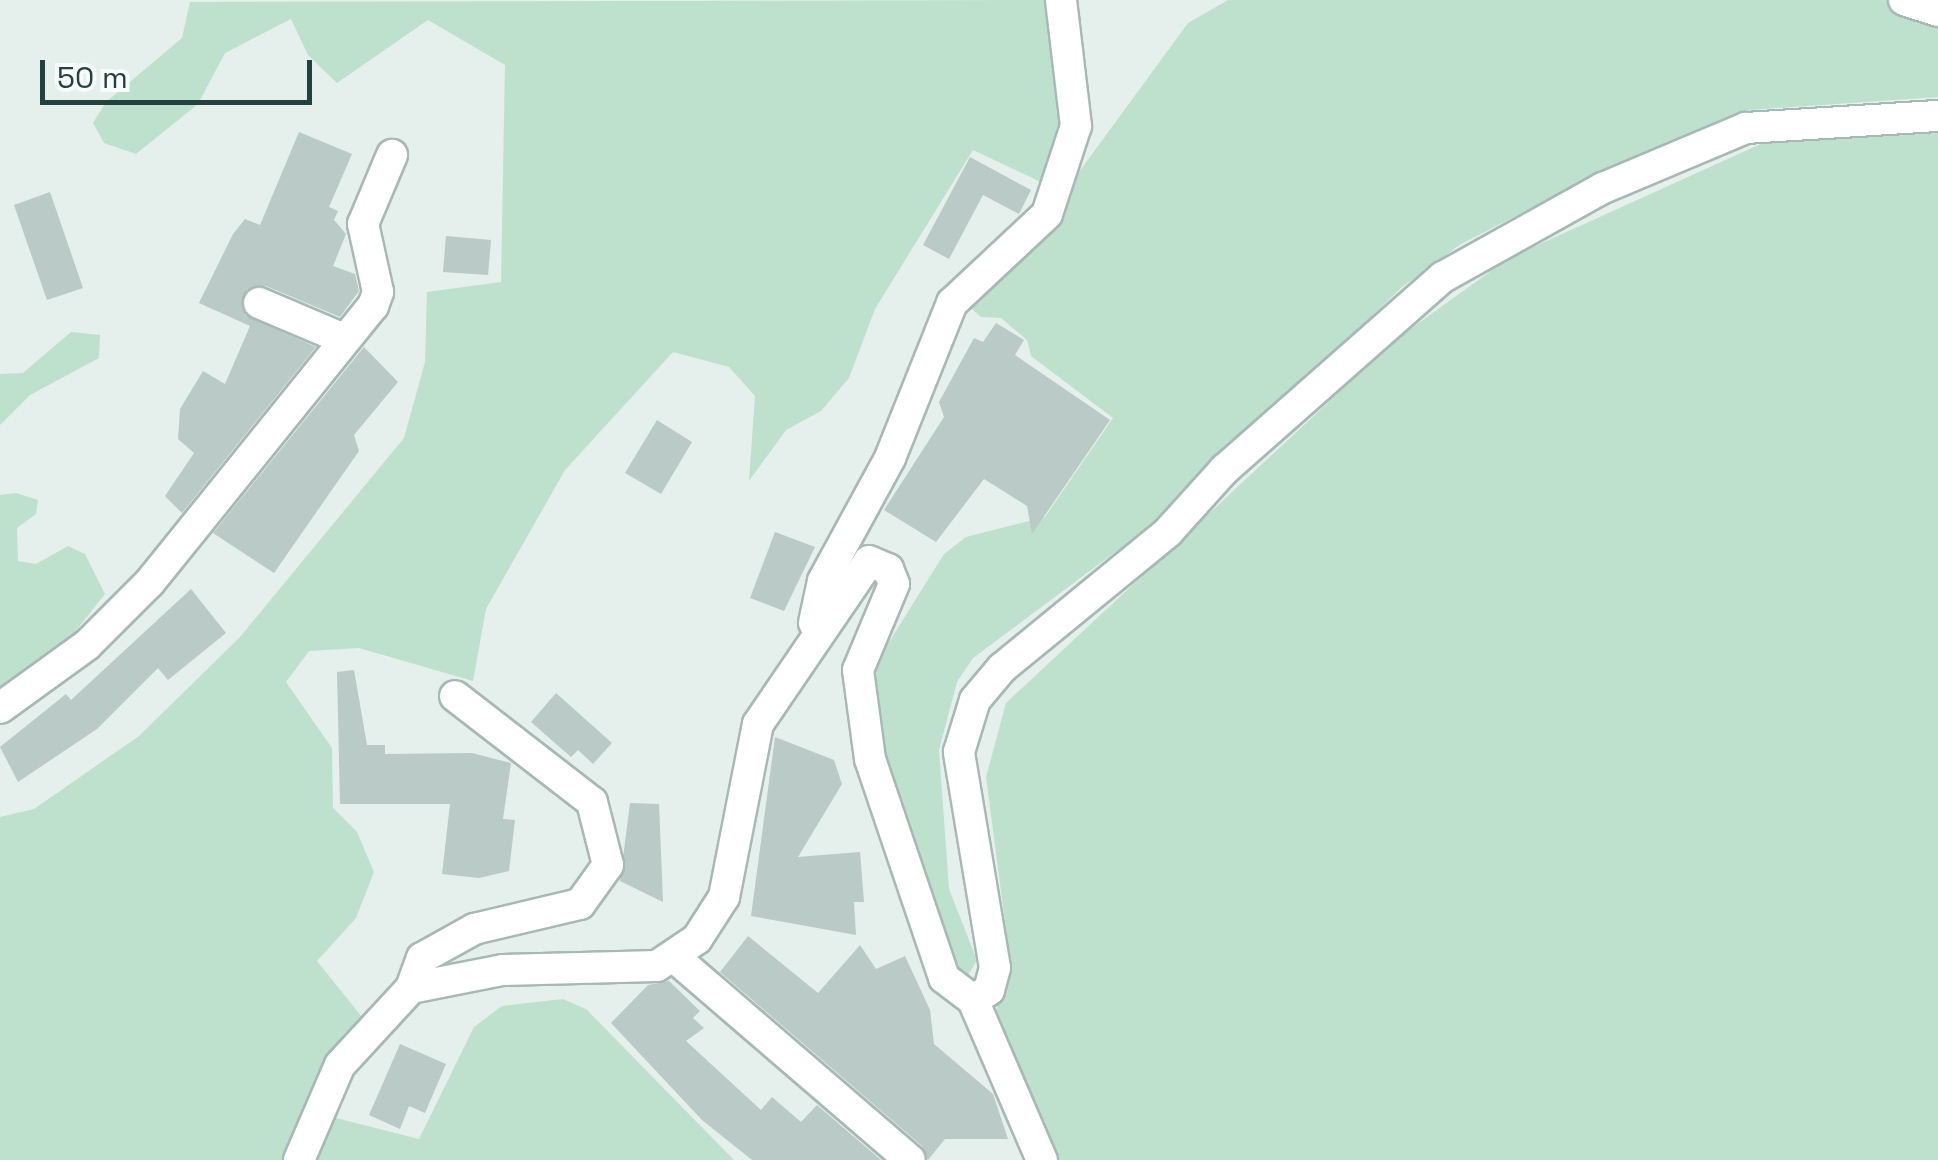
<!DOCTYPE html>
<html>
<head>
<meta charset="utf-8">
<style>
	body { margin:0 }
	#map { position:relative; width:1938px; height:1160px; overflow:hidden; background:#e5efec; font-family:"Space Grotesk",sans-serif }
	div>[style] { position:absolute }
	[style*='--x'] { left:calc(var(--x)*1px); top:calc(var(--y)*1px); width:calc(var(--w)*1px); rotate:calc(var(--a)*1deg) }
	.green>* { inset:0; background:#bee1cd }
	.building>* { inset:0; background:#bacac6 }
	.roads { filter:drop-shadow(2px 0 #a7b8b5) drop-shadow(-2px 0 #a7b8b5) drop-shadow(0 2px #a7b8b5) drop-shadow(0 -2px #a7b8b5) }
	.minor>* { height:30px; margin:-15px; padding:0 15px; transform-origin:15px; border-radius:15px; background:#fff }
	span { translate:-50% -50%; white-space:nowrap; text-align:center; line-height:1.15; -webkit-text-stroke:10px #f7fbf9; paint-order:stroke }
	.scale { position:absolute; left:40px; top:60px; width:272px; height:45px; box-sizing:border-box; border:5px solid #23423f; border-top:0; padding-left:12px; font-size:30px; line-height:35px; white-space:nowrap; color:#23423f; -webkit-text-stroke:8px #f7fbf9; paint-order:stroke }
</style>
</head>
<body>
<div id="map">
	<div class="green">
		<i style="clip-path:polygon(1054px 0,1068px 129px,1049px 186px,973px 150px,875px 309px,849px 378px,821px 411px,786px 430px,749px 481px,755px 396px,729px 367px,673px 352px,565px 470px,486px 609px,473px 681px,359px 648px,309px 651px,286px 682px,332px 748px,333px 808px,357px 832px,374px 872px,356px 918px,317px 961px,362px 1017px,288px 1160px,0 1160px,0 817px,34px 809px,139px 736px,240px 637px,404px 438px,425px 362px,427px 292px,501px 282px,505px 65px,428px 20px,337px 83px,308px 55px,291px 19px,225px 53px,198px 104px,136px 154px,104px 143px,93px 123px,106px 102px,182px 38px,190px 2px)"></i>
		<i style="clip-path:polygon(1228px 0,1938px 0,1938px 97px,1748px 110px,1604px 171px,1461px 244px,1402px 287px,1162px 517px,973px 658px,957px 682px,939px 750px,949px 889px,977px 960px,967px 977px,958px 973px,893px 795px,871px 671px,944px 554px,966px 537px,1045px 517px,1113px 418px,1031px 356px,1027px 340px,1001px 318px,981px 317px,964px 302px,1068px 187px,1188px 23px)"></i>
		<i style="clip-path:polygon(1938px 133px,1938px 1160px,1057px 1160px,992px 1025px,1010px 960px,986px 777px,1006px 703px,1395px 340px,1509px 258px,1763px 143px)"></i>
		<i style="clip-path:polygon(71px 332px,100px 335px,99px 358px,30px 395px,0 425px,0 374px,23px 373px)"></i>
		<i style="clip-path:polygon(16px 493px,38px 500px,36px 514px,17px 528px,18px 561px,36px 564px,68px 546px,85px 554px,105px 594px,59px 652px,0 694px,0 495px)"></i>
		<i style="clip-path:polygon(563px 999px,586px 1009px,734px 1160px,310px 1160px,328px 1116px,419px 1139px,474px 1027px,502px 1006px)"></i>
	</div>
	<div class="building">
		<i style="clip-path:polygon(299px 132px,352px 154px,329px 207px,338px 211px,334px 220px,346px 234px,333px 266px,355px 274px,359px 291px,340px 317px,266px 286px,247px 289px,245px 315px,316px 347px,182px 513px,165px 496px,194px 453px,178px 439px,180px 409px,203px 371px,225px 384px,250px 326px,199px 303px,233px 234px,245px 219px,260px 225px)"></i>
		<i style="clip-path:polygon(970px 157px,1031px 190px,1019px 214px,983px 195px,949px 259px,923px 245px)"></i>
		<i style="clip-path:polygon(50px 192px,83px 288px,47px 300px,14px 205px)"></i>
		<i style="clip-path:polygon(446px 236px,491px 240px,488px 275px,443px 272px)"></i>
		<i style="clip-path:polygon(996px 323px,1024px 340px,1015px 355px,1110px 420px,1032px 534px,1027px 506px,984px 479px,936px 542px,884px 510px,944px 417px,939px 402px,974px 338px,983px 342px)"></i>
		<i style="clip-path:polygon(364px 347px,398px 382px,354px 435px,359px 451px,274px 573px,213px 533px)"></i>
		<i style="clip-path:polygon(657px 420px,692px 442px,661px 494px,625px 473px)"></i>
		<i style="clip-path:polygon(775px 532px,815px 547px,784px 611px,750px 598px)"></i>
		<i style="clip-path:polygon(191px 589px,226px 633px,168px 680px,158px 668px,97px 729px,18px 782px,0 747px,66px 694px,71px 700px)"></i>
		<i style="clip-path:polygon(354px 670px,367px 745px,385px 745px,385px 754px,472px 753px,511px 763px,503px 819px,515px 820px,509px 871px,479px 878px,442px 874px,450px 804px,340px 804px,337px 672px)"></i>
		<i style="clip-path:polygon(556px 693px,612px 743px,593px 764px,578px 750px,571px 757px,531px 722px)"></i>
		<i style="clip-path:polygon(775px 737px,834px 760px,842px 784px,798px 857px,860px 852px,864px 902px,854px 902px,856px 935px,751px 916px)"></i>
		<i style="clip-path:polygon(630px 803px,659px 804px,663px 902px,620px 881px)"></i>
		<i style="clip-path:polygon(748px 936px,818px 993px,860px 945px,876px 969px,905px 956px,930px 1010px,934px 1044px,993px 1094px,1008px 1139px,945px 1139px,928px 1160px,922px 1146px,720px 972px)"></i>
		<i style="clip-path:polygon(669px 981px,700px 1011px,693px 1018px,704px 1028px,686px 1041px,761px 1110px,772px 1097px,801px 1122px,817px 1105px,881px 1160px,752px 1160px,702px 1120px,611px 1023px,648px 985px)"></i>
		<i style="clip-path:polygon(400px 1044px,446px 1064px,425px 1113px,409px 1106px,400px 1129px,369px 1115px)"></i>
	</div>
	<div class="roads">
		<div class="minor">
			<i style="--x:1904;--y:0;--w:36;--a:18"></i>
			<i style="--x:259;--y:303;--w:92;--a:23"></i>
			<i style="--x:814;--y:623;--w:43;--a:-77.9"></i>
			<i style="--x:823;--y:581;--w:140;--a:-61.4"></i>
			<i style="--x:890;--y:458;--w:167;--a:-68.2"></i>
			<i style="--x:952;--y:303;--w:130;--a:-43.1"></i>
			<i style="--x:1047;--y:214;--w:93;--a:-71.8"></i>
			<i style="--x:1076;--y:126;--w:127;--a:-96.8"></i>
			<i style="--x:0;--y:708;--w:107;--a:-35.9"></i>
			<i style="--x:87;--y:645;--w:89;--a:-45"></i>
			<i style="--x:150;--y:582;--w:355;--a:-51.1"></i>
			<i style="--x:373;--y:306;--w:15;--a:-70"></i>
			<i style="--x:378;--y:292;--w:70;--a:-102.4"></i>
			<i style="--x:363;--y:224;--w:75;--a:-67.2"></i>
			<i style="--x:674;--y:957;--w:311;--a:40.7"></i>
			<i style="--x:411;--y:988;--w:32;--a:-70"></i>
			<i style="--x:422;--y:958;--w:60;--a:-29.1"></i>
			<i style="--x:474;--y:929;--w:109;--a:-13.3"></i>
			<i style="--x:580;--y:904;--w:48;--a:-54.3"></i>
			<i style="--x:608;--y:865;--w:65;--a:-104.3"></i>
			<i style="--x:592;--y:802;--w:173;--a:-142.3"></i>
			<i style="--x:973;--y:1000;--w:174;--a:66.7"></i>
			<i style="--x:299;--y:1160;--w:103;--a:-66.7"></i>
			<i style="--x:340;--y:1065;--w:105;--a:-47.3"></i>
			<i style="--x:411;--y:988;--w:94;--a:-11.1"></i>
			<i style="--x:503;--y:970;--w:154;--a:-1.5"></i>
			<i style="--x:657;--y:966;--w:48;--a:-34"></i>
			<i style="--x:697;--y:939;--w:50;--a:-57.3"></i>
			<i style="--x:724;--y:897;--w:176;--a:-78.9"></i>
			<i style="--x:758;--y:724;--w:197;--a:-55.7"></i>
			<i style="--x:869;--y:561;--w:21;--a:23"></i>
			<i style="--x:888;--y:569;--w:16;--a:68"></i>
			<i style="--x:894;--y:584;--w:93;--a:112.7"></i>
			<i style="--x:858;--y:670;--w:90;--a:82.3"></i>
			<i style="--x:870;--y:759;--w:231;--a:71.3"></i>
			<i style="--x:944;--y:978;--w:36;--a:37"></i>
			<i style="--x:973;--y:1000;--w:19;--a:-32"></i>
			<i style="--x:989;--y:990;--w:23;--a:-75"></i>
			<i style="--x:995;--y:968;--w:219;--a:-99.5"></i>
			<i style="--x:959;--y:752;--w:54;--a:-72.9"></i>
			<i style="--x:975;--y:700;--w:42;--a:-49.8"></i>
			<i style="--x:1002;--y:668;--w:215;--a:-39.3"></i>
			<i style="--x:1168;--y:532;--w:85;--a:-47.9"></i>
			<i style="--x:1225;--y:469;--w:290;--a:-41.4"></i>
			<i style="--x:1443;--y:277;--w:183;--a:-29.1"></i>
			<i style="--x:1603;--y:188;--w:155;--a:-22.8"></i>
			<i style="--x:1746;--y:128;--w:192;--a:-3.6"></i>
		</div>
	</div>
	<div class="scale">50 m</div>
</div>
</body>
</html>
